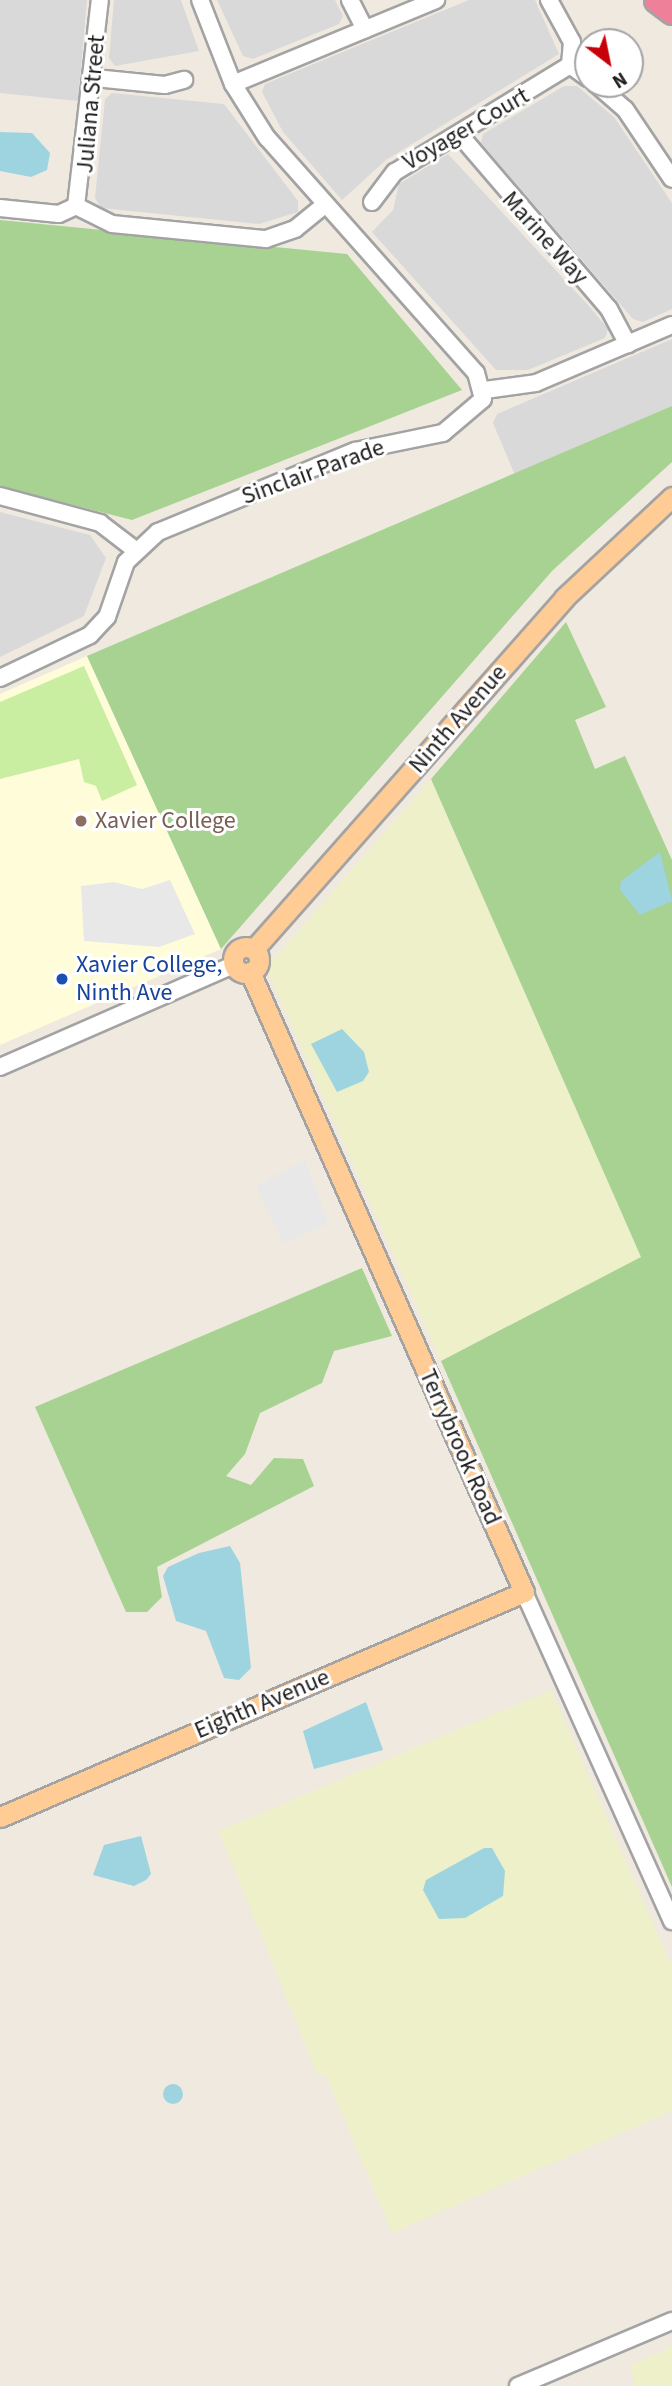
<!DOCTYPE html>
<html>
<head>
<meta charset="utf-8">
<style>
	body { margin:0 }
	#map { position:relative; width:672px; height:2386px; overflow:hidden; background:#efe9e0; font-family:"Source Sans 3",sans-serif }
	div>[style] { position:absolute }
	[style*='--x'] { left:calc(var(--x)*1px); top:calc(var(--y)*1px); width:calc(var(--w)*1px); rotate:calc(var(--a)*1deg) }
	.residential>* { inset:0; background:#dad9d9 }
	.education>* { inset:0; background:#fffdd9 }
	.farmland>* { inset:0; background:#eef0c9 }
	.grass>* { inset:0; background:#caeea1 }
	.forest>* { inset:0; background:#a7d291 }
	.parking>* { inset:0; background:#e8e8e8 }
	.water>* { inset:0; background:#9dd4e0 }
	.round { border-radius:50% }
	.roads { filter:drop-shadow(2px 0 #a3a3a3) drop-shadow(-2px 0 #a3a3a3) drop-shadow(0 2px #a3a3a3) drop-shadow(0 -2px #a3a3a3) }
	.minor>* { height:16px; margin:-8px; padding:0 8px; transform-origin:8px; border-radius:8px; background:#fff }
	.major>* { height:19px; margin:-9.5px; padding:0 9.5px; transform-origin:9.5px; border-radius:9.5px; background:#ffcc95 }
	.major>.ring { margin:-9.5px; padding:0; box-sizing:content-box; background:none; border:19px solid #ffcc95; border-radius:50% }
	.highway>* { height:23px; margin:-11.5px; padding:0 11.5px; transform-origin:11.5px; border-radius:11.5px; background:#ee809a }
	.dots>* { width:19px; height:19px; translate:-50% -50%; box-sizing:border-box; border:4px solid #fff; border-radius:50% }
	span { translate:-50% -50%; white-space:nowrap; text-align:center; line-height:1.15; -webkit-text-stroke:6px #fff; paint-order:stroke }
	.street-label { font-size:24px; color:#1c1c1c }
	.education-label { font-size:24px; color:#785e54 }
	.left { translate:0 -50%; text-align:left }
	.transit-label { font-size:24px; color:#164399 }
	.north { position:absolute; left:574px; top:28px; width:70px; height:70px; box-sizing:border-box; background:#fff; border:2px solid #a4a4a4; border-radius:50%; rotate:148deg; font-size:19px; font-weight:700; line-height:28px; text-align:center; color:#1c1c1c }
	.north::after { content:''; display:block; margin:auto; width:24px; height:32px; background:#c8000a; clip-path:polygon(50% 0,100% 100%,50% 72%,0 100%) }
</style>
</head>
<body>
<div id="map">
	<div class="residential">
		<i style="clip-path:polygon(0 0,87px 0,78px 101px,0 93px)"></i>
		<i style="clip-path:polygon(114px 0,181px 0,199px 51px,115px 66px,109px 58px)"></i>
		<i style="clip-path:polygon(217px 0,335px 0,343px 16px,339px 24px,253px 59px,243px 56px)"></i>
		<i style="clip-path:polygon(469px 0,535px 0,559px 54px,386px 160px,342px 200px,283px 132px,262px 92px,265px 84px)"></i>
		<i style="clip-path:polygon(564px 86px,577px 86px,614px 117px,672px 203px,672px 309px,643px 322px,633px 319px,481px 143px,483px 134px)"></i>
		<i style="clip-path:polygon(112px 93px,224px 104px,298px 201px,298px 212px,259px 224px,101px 208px,95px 198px,105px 99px)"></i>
		<i style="clip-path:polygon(448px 154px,588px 305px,608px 329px,605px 338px,528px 370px,496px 370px,372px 232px,393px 210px,399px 184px)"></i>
		<i style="clip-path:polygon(672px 339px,672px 406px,515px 475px,493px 423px,497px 414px)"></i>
		<i style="clip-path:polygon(0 512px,90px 535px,106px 558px,84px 616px,0 657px)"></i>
	</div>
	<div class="education">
		<i style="clip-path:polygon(87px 656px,221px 949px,0 1045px,0 694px)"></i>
	</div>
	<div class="farmland">
		<i style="clip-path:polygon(431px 779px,641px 1257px,441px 1361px,266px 968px)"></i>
		<i style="clip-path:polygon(551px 1690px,672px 1967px,672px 2111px,392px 2233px,325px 2073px,318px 2076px,219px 1831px)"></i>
		<i style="clip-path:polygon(672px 2347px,672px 2386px,635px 2386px,630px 2366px)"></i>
	</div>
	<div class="grass">
		<i style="clip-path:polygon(84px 666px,137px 785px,102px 801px,96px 786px,84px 782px,79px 759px,0 779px,0 702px)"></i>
	</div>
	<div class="forest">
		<i style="clip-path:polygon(0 220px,347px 254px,462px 390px,132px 520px,0 486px)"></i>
		<i style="clip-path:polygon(672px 406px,672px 462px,553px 570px,221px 949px,87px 656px)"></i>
		<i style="clip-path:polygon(566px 622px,606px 707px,575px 720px,595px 769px,625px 756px,672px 860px,672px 1887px,441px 1361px,641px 1257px,431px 779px)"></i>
		<i style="clip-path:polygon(362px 1268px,392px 1336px,334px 1351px,322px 1383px,260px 1413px,245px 1454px,226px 1476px,251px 1485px,274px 1458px,303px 1459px,314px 1486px,157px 1567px,162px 1597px,147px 1612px,126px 1612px,35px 1407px)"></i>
	</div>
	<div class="parking">
		<i style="clip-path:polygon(170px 880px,195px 934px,159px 947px,84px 941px,81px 886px,114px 882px,142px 889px)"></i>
		<i style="clip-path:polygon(305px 1160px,328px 1224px,283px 1243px,256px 1186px)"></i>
	</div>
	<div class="water">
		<i style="clip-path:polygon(0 132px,32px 133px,50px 153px,47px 170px,31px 177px,0 171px)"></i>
		<i style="clip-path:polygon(660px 852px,672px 901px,640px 915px,620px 890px,621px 881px)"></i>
		<i style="clip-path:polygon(342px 1029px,364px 1052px,369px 1072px,363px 1081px,337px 1092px,311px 1044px)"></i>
		<i style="clip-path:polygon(230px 1546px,240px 1563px,251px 1668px,239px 1680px,224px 1678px,206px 1631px,176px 1621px,163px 1576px,168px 1567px,199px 1553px)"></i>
		<i style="clip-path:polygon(366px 1702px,383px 1750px,314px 1769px,303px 1731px)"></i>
		<i style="clip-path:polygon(141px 1836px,151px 1874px,146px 1880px,134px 1886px,93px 1875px,104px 1845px)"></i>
		<i style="clip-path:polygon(484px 1848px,492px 1848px,505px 1871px,503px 1896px,465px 1918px,439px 1919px,423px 1890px,426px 1880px)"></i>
		<i class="round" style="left:163px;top:2084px;width:20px;height:20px"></i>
	</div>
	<div class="roads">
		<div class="minor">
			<i style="--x:350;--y:0;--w:33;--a:63"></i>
			<i style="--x:549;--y:0;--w:48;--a:61.3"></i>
			<i style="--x:572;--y:42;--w:23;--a:95"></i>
			<i style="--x:570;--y:65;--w:22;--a:36"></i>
			<i style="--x:95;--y:78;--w:70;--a:5.7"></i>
			<i style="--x:165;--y:85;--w:20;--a:-15"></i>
			<i style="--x:233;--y:84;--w:220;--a:-22.5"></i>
			<i style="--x:596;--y:84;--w:38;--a:41"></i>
			<i style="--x:625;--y:109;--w:84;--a:56.1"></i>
			<i style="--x:459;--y:134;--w:230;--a:49.4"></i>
			<i style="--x:609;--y:309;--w:40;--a:62"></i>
			<i style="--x:372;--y:202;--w:38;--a:-53"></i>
			<i style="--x:395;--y:172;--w:205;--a:-31.4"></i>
			<i style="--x:76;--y:206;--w:207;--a:-83.4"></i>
			<i style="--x:0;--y:208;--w:59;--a:5.8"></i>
			<i style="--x:59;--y:214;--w:19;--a:-25"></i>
			<i style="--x:76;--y:206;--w:40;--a:26.6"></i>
			<i style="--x:112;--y:224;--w:155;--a:5.6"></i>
			<i style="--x:266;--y:239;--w:31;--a:-19"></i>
			<i style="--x:295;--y:229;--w:38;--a:-39"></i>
			<i style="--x:485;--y:390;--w:51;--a:-7.8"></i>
			<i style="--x:536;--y:383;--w:148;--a:-23.1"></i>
			<i style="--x:0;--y:496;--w:104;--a:15.1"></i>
			<i style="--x:100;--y:523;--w:43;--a:37.4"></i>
			<i style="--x:0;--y:678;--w:100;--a:-25.5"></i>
			<i style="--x:90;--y:635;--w:25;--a:-47"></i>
			<i style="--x:107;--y:617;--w:58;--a:-70.9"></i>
			<i style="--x:126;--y:562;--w:44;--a:-43.2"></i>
			<i style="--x:158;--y:532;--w:213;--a:-22.4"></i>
			<i style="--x:355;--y:451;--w:90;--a:-11.6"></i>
			<i style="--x:443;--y:433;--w:52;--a:-40.4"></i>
			<i style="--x:483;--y:399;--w:27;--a:-105"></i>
			<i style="--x:476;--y:373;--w:314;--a:-131.6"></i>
			<i style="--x:267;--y:138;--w:64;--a:-122.2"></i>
			<i style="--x:233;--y:84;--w:90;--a:-111.4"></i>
			<i style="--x:0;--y:1067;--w:255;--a:-23.6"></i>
			<i style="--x:524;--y:1592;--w:361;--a:65.8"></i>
			<i style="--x:518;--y:2386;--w:167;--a:-22.9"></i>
		</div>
		<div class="major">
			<i class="ring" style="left:233px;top:947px;width:7px;height:7px"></i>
			<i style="--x:254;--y:949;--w:468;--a:-48.5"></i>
			<i style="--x:564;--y:598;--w:148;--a:-43.1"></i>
			<i style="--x:0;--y:1817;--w:570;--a:-23.24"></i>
			<i style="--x:524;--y:1592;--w:678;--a:-113.84"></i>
		</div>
		<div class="highway">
			<i style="--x:656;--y:0;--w:20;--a:37"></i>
		</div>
	</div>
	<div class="dots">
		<i style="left:81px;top:821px;background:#8d6e63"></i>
		<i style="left:62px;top:979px;background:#1a4fb4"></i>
	</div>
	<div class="street-label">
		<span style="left:91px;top:104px;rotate:-85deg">Juliana Street</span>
		<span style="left:466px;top:129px;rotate:-30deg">Voyager Court</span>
		<span style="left:545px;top:238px;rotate:48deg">Marine Way</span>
		<span style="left:313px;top:472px;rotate:-20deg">Sinclair Parade</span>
		<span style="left:458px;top:719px;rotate:-49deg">Ninth Avenue</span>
		<span style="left:460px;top:1447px;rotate:66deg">Terrybrook Road</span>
		<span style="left:262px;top:1704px;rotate:-23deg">Eighth Avenue</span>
	</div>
	<div class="education-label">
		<span class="left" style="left:95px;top:821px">Xavier College</span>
	</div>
	<div class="transit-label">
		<span class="left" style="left:76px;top:979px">Xavier College,<br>Ninth Ave</span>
	</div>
	<div class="north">N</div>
</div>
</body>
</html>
